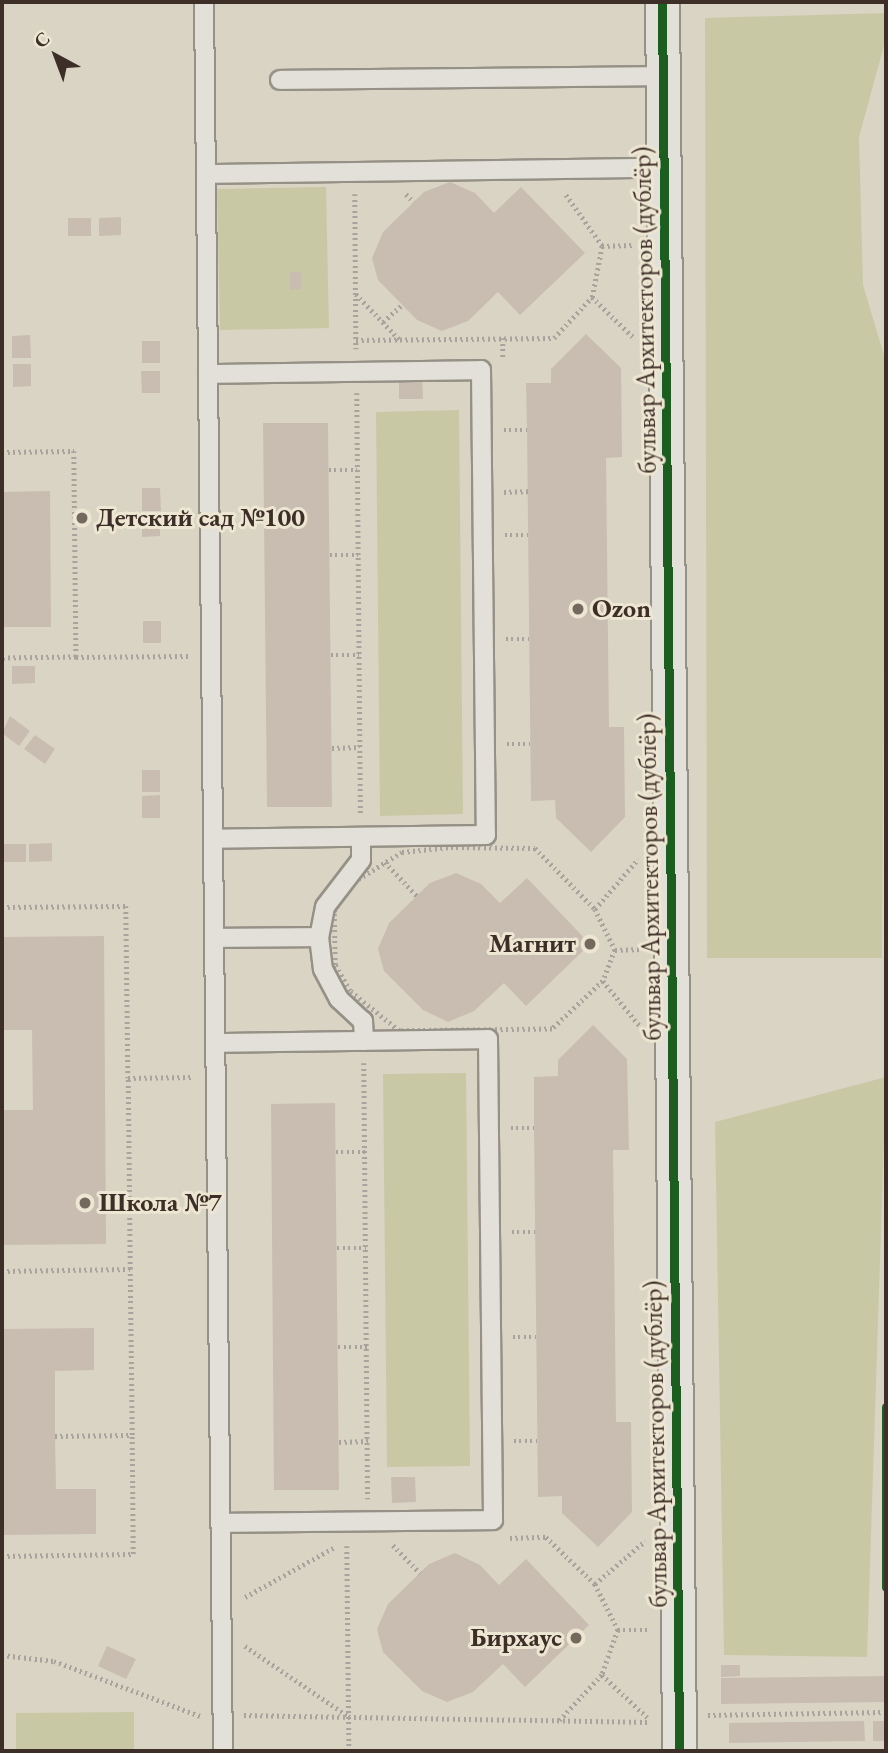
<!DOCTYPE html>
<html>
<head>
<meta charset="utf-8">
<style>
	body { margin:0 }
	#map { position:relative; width:888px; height:1753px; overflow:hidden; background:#dad4c4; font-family:"EB Garamond",serif }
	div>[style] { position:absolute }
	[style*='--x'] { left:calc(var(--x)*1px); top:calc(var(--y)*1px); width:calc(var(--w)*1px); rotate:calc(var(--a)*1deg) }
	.green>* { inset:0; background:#c8c8a5 }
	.building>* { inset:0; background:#c9bdb1 }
	.path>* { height:4.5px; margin-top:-2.25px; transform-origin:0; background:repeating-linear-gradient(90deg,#a8a49d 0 2px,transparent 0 5.5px) }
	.roads { filter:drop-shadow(2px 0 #969187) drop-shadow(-2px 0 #969187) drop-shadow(0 2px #969187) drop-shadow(0 -2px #969187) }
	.service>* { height:18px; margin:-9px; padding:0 9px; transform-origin:9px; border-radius:9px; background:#e2e0d8 }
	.minor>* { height:33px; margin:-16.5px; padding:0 16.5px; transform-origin:16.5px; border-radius:16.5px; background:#e2e0d8 }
	.cycleway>* { height:9px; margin:-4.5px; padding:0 4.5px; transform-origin:4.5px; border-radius:4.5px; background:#1b5e20 }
	.dots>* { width:19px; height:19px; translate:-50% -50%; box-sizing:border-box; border:4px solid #ede6d2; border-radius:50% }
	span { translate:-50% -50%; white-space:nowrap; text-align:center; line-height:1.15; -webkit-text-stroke:6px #ede6d2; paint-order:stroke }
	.street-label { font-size:26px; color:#3e2e28 }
	.poi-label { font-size:26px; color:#3e2e28; font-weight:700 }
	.left { translate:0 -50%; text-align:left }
	.right { translate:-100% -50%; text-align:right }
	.frame { position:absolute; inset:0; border:4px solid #3e2e28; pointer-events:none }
	.north { position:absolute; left:21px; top:21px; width:70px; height:70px; -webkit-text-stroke:5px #ede6d2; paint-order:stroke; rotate:319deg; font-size:19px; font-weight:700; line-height:28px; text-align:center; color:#3e2e28 }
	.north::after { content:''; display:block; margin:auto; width:24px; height:32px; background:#3e2e28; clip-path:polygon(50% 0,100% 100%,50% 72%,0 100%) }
</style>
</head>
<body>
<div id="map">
	<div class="green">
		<i style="clip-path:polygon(886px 13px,886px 38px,859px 137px,863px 285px,886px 362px,882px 958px,707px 958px,705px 18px)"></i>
		<i style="clip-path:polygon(326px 187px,329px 328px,220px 330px,217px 189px)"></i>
		<i style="clip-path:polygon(459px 410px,463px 814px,380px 816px,376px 412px)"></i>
		<i style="clip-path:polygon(466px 1073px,470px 1466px,387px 1467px,383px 1074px)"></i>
		<i style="clip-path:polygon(886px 1077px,867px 1657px,724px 1655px,715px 1122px)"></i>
		<i style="clip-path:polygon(134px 1712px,134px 1751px,16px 1751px,16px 1713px)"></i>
	</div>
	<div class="building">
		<i style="clip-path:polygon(450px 182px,475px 193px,494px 213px,521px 187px,585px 253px,520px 315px,498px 292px,468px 321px,442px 331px,417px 320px,378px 280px,372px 258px,383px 232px,424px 192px)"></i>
		<i style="clip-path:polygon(121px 217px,121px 235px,99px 236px,99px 218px)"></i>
		<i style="clip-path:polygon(68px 218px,91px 218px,91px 236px,68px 236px)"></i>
		<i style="clip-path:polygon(290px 272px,301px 272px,301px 289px,290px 290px)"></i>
		<i style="clip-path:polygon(586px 334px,621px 368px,622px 457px,606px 458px,609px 727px,624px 727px,625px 817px,591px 852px,556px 818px,555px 800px,531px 801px,527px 430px,526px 383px,551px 383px,551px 369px)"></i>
		<i style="clip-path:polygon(30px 335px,31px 358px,12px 358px,12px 336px)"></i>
		<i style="clip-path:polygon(142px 341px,160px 341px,160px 363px,142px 363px)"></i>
		<i style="clip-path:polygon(13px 364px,31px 364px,31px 386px,13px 387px)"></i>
		<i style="clip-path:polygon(141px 371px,160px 371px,160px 393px,142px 393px)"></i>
		<i style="clip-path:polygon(399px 376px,422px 376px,423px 399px,399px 399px)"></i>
		<i style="clip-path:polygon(263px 423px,328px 423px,332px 807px,267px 807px)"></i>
		<i style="clip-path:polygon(142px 488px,160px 488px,161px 511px,142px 511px)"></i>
		<i style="clip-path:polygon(50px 491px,51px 627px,2px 627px,2px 492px)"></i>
		<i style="clip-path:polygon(160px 514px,160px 536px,142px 537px,142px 515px)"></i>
		<i style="clip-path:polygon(143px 621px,161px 621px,161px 643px,143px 643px)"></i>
		<i style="clip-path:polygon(12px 666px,35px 666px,35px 683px,12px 684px)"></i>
		<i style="clip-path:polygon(10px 716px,30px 731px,19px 746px,2px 733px)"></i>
		<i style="clip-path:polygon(35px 735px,55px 749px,45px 764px,24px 749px)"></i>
		<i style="clip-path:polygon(142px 770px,160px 770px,160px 792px,142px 792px)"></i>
		<i style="clip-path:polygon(160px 795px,160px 818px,142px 818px,142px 796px)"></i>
		<i style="clip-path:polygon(52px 843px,52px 861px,29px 862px,29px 844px)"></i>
		<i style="clip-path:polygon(3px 844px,26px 844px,26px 862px,3px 862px)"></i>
		<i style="clip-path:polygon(456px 873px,481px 884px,500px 903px,527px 878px,590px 944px,526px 1006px,504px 983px,474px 1011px,448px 1022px,423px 1010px,384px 971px,378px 949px,389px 923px,430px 883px)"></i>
		<i style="clip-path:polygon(104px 936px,106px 1244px,2px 1245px,2px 1110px,33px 1110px,32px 1030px,2px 1030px,2px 937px)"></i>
		<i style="clip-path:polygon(593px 1025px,627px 1059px,629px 1150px,613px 1150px,616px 1422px,631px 1422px,632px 1512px,598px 1547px,562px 1513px,562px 1496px,538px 1497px,534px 1128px,534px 1077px,558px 1076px,558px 1060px)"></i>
		<i style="clip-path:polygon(335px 1103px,339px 1490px,274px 1490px,271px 1104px)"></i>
		<i style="clip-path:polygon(94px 1328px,94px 1370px,55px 1371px,55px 1436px,56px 1489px,96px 1489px,96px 1534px,2px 1535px,2px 1329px)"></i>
		<i style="clip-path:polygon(391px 1477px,415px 1477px,416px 1502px,392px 1503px)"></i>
		<i style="clip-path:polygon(455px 1553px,480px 1565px,499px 1585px,526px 1559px,589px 1625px,525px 1687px,503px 1664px,473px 1692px,447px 1702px,422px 1691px,383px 1652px,377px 1629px,388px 1604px,429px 1564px)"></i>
		<i style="clip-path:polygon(107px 1646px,136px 1659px,126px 1679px,98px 1666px)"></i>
		<i style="clip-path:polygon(721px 1665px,740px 1665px,740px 1676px,721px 1677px)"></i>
		<i style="clip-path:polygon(886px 1676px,886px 1702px,721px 1704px,721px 1678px)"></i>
		<i style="clip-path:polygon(864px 1721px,865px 1741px,729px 1743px,729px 1723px)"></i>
		<i style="clip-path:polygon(873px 1721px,886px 1721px,886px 1741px,873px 1741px)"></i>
	</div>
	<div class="path">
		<i style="--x:355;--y:194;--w:155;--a:89.6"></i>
		<i style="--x:406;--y:194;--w:11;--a:45"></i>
		<i style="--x:602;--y:246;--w:30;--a:-2"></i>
		<i style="--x:356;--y:294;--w:64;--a:46.3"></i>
		<i style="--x:592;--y:297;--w:59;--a:44.3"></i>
		<i style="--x:383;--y:322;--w:25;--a:-42"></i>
		<i style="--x:503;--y:338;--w:21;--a:90"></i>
		<i style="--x:356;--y:340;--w:198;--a:-0.6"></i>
		<i style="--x:554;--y:338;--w:56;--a:-47.2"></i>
		<i style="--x:592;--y:297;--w:52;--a:-78.9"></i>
		<i style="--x:602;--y:246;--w:64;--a:-125.4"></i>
		<i style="--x:357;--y:393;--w:422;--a:89.5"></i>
		<i style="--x:504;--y:430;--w:23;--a:0"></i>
		<i style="--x:2;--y:452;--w:72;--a:-0.8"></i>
		<i style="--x:74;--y:451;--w:206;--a:89.4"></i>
		<i style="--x:76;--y:657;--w:74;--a:179.2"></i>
		<i style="--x:329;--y:470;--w:28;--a:0"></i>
		<i style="--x:504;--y:492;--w:24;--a:-2"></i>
		<i style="--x:505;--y:535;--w:23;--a:0"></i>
		<i style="--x:330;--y:555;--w:28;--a:0"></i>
		<i style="--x:506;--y:639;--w:23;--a:0"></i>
		<i style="--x:331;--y:655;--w:28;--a:0"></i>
		<i style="--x:76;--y:657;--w:112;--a:-0.5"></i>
		<i style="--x:507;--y:744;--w:23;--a:0"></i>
		<i style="--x:332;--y:748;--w:28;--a:-2"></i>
		<i style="--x:451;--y:847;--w:84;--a:0.7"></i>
		<i style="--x:535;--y:848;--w:86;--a:45.5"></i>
		<i style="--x:595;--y:909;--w:46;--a:64"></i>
		<i style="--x:615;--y:950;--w:33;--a:111"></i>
		<i style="--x:603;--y:981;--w:70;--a:136.7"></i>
		<i style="--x:552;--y:1029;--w:153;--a:179.3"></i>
		<i style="--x:399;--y:1031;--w:63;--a:-140.8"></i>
		<i style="--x:350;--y:991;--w:30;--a:-120"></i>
		<i style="--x:335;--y:965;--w:54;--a:-91.1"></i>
		<i style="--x:334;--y:911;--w:30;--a:-60"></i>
		<i style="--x:349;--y:885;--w:62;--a:-31.9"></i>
		<i style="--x:402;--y:852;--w:49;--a:-5.8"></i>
		<i style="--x:385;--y:862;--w:47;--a:46.7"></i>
		<i style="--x:2;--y:907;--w:124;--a:-0.5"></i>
		<i style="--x:126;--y:906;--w:172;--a:89.3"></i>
		<i style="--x:128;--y:1078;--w:66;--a:-0.9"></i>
		<i style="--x:595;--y:909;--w:66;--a:-49.3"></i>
		<i style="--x:615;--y:950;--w:27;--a:-2"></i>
		<i style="--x:603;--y:981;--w:58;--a:50.6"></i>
		<i style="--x:364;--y:1063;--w:436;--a:89.5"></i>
		<i style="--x:511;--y:1128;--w:23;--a:0"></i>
		<i style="--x:336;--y:1152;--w:29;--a:0"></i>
		<i style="--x:512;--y:1232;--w:23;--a:0"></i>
		<i style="--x:337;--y:1248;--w:29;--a:0"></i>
		<i style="--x:2;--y:1271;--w:128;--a:-0.9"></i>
		<i style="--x:130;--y:1269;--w:191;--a:-90.6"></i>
		<i style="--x:513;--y:1337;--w:23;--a:0"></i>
		<i style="--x:338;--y:1347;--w:29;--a:0"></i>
		<i style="--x:55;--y:1436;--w:77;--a:-0.7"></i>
		<i style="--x:132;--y:1435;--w:166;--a:-90.7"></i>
		<i style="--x:514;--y:1441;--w:23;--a:0"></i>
		<i style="--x:339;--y:1442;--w:29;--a:-2"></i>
		<i style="--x:510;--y:1538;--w:36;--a:-2"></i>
		<i style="--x:546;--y:1537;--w:68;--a:43.8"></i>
		<i style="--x:595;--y:1584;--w:51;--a:63.4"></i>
		<i style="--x:618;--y:1630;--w:48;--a:109.6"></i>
		<i style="--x:602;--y:1675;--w:62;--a:133"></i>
		<i style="--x:393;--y:1545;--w:39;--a:46"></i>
		<i style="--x:347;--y:1546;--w:205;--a:89.4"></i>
		<i style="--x:2;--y:1556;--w:131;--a:-0.9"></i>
		<i style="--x:133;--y:1554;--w:119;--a:-90.5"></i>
		<i style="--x:595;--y:1584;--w:66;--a:-40.7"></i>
		<i style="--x:245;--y:1597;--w:103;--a:-29.1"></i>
		<i style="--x:618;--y:1630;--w:30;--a:0"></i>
		<i style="--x:245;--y:1646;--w:125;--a:34.2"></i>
		<i style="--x:2;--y:1655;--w:52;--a:6.6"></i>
		<i style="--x:54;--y:1661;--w:156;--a:20.6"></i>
		<i style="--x:602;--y:1675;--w:62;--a:43"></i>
		<i style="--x:244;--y:1715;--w:404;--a:1"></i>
		<i style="--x:708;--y:1715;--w:178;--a:-1"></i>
	</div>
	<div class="roads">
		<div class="service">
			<i style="--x:204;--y:2;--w:1749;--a:89.38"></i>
			<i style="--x:280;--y:80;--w:383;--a:-0.6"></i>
			<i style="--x:206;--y:174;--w:458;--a:-0.8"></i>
			<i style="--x:208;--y:374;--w:273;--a:-0.8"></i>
			<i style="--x:481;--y:370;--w:465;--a:89.4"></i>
			<i style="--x:486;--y:835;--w:273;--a:179.2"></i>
			<i style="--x:361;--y:837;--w:23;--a:90"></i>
			<i style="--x:361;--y:860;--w:59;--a:127.5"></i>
			<i style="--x:325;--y:907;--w:31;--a:101"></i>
			<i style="--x:319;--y:937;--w:32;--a:83"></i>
			<i style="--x:323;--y:969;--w:34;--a:62"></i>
			<i style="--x:339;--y:999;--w:33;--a:43"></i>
			<i style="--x:363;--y:1021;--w:20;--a:87"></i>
			<i style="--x:214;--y:938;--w:105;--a:-0.5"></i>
			<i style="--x:215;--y:1043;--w:273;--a:-0.8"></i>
			<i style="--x:488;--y:1039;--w:481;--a:89.4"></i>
			<i style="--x:493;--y:1520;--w:273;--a:179.4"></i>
		</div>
		<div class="minor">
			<i style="--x:662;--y:2;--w:1749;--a:89.44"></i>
		</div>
	</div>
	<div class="cycleway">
		<i style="--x:662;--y:2;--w:1749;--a:89.44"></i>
		<i style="--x:886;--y:1407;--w:180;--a:90"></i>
	</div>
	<div class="dots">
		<i style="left:82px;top:518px;background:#75685f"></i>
		<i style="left:578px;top:609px;background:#75685f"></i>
		<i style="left:590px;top:944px;background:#75685f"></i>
		<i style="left:85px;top:1203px;background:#75685f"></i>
		<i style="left:576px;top:1638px;background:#75685f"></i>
	</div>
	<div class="street-label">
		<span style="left:645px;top:310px;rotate:-91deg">бульвар Архитекторов (дублёр)</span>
		<span style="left:650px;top:877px;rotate:-91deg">бульвар Архитекторов (дублёр)</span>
		<span style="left:656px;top:1444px;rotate:-91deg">бульвар Архитекторов (дублёр)</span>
	</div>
	<div class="poi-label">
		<span class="left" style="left:96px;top:518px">Детский сад №100</span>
		<span class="left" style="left:592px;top:609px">Ozon</span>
		<span class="right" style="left:576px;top:944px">Магнит</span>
		<span class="left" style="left:99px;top:1203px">Школа №7</span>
		<span class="right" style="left:562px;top:1638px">Бирхаус</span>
	</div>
	<div class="frame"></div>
	<div class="north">С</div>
</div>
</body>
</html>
